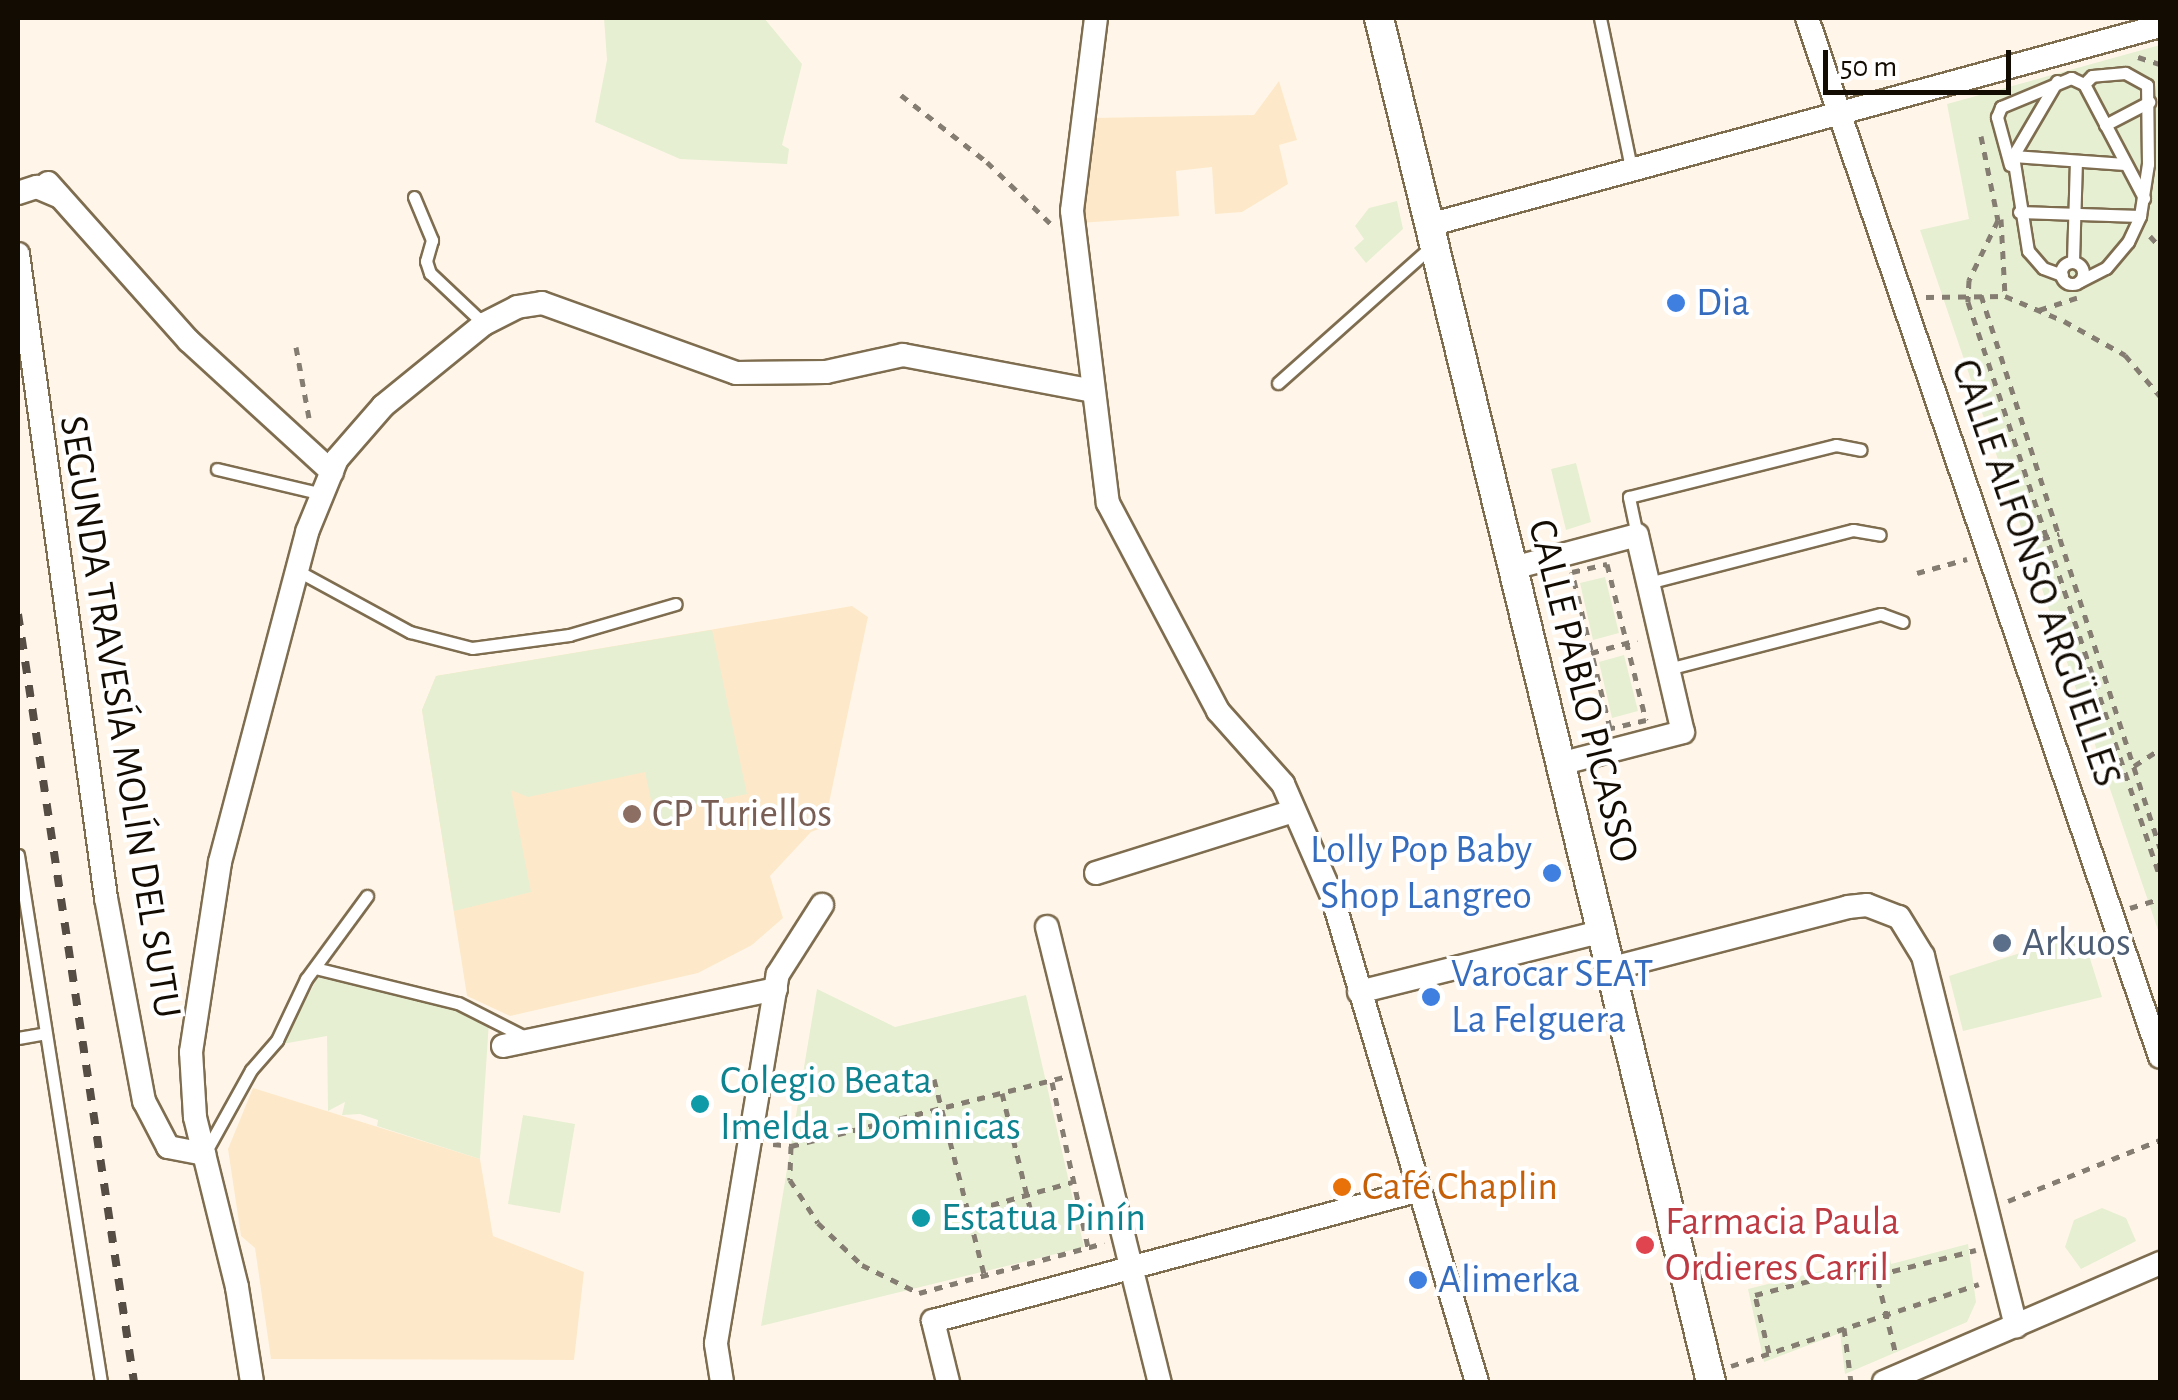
<!DOCTYPE html>
<html>
<head>
<meta charset="utf-8">
<style>
	body { margin:0 }
	#map { position:relative; width:2178px; height:1400px; overflow:hidden; background:#fff6e9; font-family:"Alegreya Sans",sans-serif }
	div>[style] { position:absolute }
	[style*='--x'] { left:calc(var(--x)*1px); top:calc(var(--y)*1px); width:calc(var(--w)*1px); rotate:calc(var(--a)*1deg) }
	.built>* { inset:0; background:#fde9ca }
	.green>* { inset:0; background:#e6efd1 }
	.path>* { height:5px; margin-top:-2.5px; transform-origin:0; background:repeating-linear-gradient(90deg,#857d72 0 8px,transparent 0 16px) }
	.roads { filter:drop-shadow(2px 0 #7f6d50) drop-shadow(-2px 0 #7f6d50) drop-shadow(0 2px #7f6d50) drop-shadow(0 -2px #7f6d50) }
	.service>* { height:11px; margin:-5.5px; padding:0 5.5px; transform-origin:5.5px; border-radius:5.5px; background:#fff }
	.service>.ring { margin:-5.5px; padding:0; box-sizing:content-box; background:none; border:11px solid #fff; border-radius:50% }
	.minor>* { height:22px; margin:-11px; padding:0 11px; transform-origin:11px; border-radius:11px; background:#fff }
	.tertiary>* { height:28px; margin:-14px; padding:0 14px; transform-origin:14px; border-radius:14px; background:#fff }
	.rail>* { height:8px; margin-top:-4px; transform-origin:0; background:repeating-linear-gradient(90deg,#564e44 0 12px,transparent 0 24px) }
	.dots>* { width:28px; height:28px; translate:-50% -50%; box-sizing:border-box; border:5px solid #fff; border-radius:50% }
	span { translate:-50% -50%; white-space:nowrap; text-align:center; line-height:1.15; -webkit-text-stroke:8px #fff; paint-order:stroke }
	.shop-label { font-size:40px; color:#366cbe }
	.left { translate:0 -50%; text-align:left }
	.right { translate:-100% -50%; text-align:right }
	.street-label { font-size:40px; color:#130c03 }
	.education-label { font-size:40px; color:#785e54 }
	.service-label { font-size:40px; color:#4e5e75 }
	.culture-label { font-size:40px; color:#0d838f }
	.food-label { font-size:40px; color:#c56008 }
	.health-label { font-size:40px; color:#be3a42 }
	.frame { position:absolute; inset:0; border:20px solid #130c03; pointer-events:none }
	.scale { position:absolute; left:1823px; top:50px; width:188px; height:45px; box-sizing:border-box; border:5px solid #130c03; border-top:0; padding-left:12px; font-size:30px; line-height:35px; white-space:nowrap; color:#130c03; -webkit-text-stroke:8px #fff; paint-order:stroke }
</style>
</head>
<body>
<div id="map">
	<div class="built">
		<i style="clip-path:polygon(1279px 81px,1297px 140px,1279px 145px,1288px 184px,1242px 212px,1215px 214px,1212px 167px,1176px 171px,1179px 216px,1080px 223px,1091px 118px,1254px 115px)"></i>
		<i style="clip-path:polygon(852px 606px,868px 617px,824px 827px,811px 832px,770px 876px,783px 918px,752px 945px,698px 973px,510px 1016px,467px 996px,422px 710px,436px 676px)"></i>
		<i style="clip-path:polygon(253px 1088px,480px 1159px,493px 1236px,584px 1272px,574px 1360px,271px 1359px,255px 1248px,241px 1236px,228px 1149px)"></i>
	</div>
	<div class="green">
		<i style="clip-path:polygon(604px 18px,764px 18px,802px 64px,782px 145px,789px 149px,787px 164px,680px 159px,595px 122px,607px 60px)"></i>
		<i style="clip-path:polygon(2160px 45px,2160px 936px,1920px 230px,1969px 219px,1947px 104px)"></i>
		<i style="clip-path:polygon(1397px 201px,1403px 229px,1366px 263px,1354px 248px,1364px 239px,1355px 226px,1369px 208px)"></i>
		<i style="clip-path:polygon(1576px 463px,1591px 522px,1566px 530px,1551px 469px)"></i>
		<i style="clip-path:polygon(1605px 577px,1619px 633px,1593px 640px,1580px 583px)"></i>
		<i style="clip-path:polygon(712px 630px,747px 794px,687px 806px,680px 823px,657px 827px,645px 772px,528px 797px,511px 790px,531px 892px,454px 911px,422px 710px,436px 676px)"></i>
		<i style="clip-path:polygon(1624px 655px,1638px 711px,1612px 718px,1599px 662px)"></i>
		<i style="clip-path:polygon(2082px 933px,2102px 997px,1963px 1031px,1949px 976px)"></i>
		<i style="clip-path:polygon(318px 977px,464px 1009px,489px 1021px,480px 1159px,377px 1126px,378px 1120px,360px 1114px,342px 1115px,345px 1102px,328px 1111px,327px 1036px,282px 1044px)"></i>
		<i style="clip-path:polygon(817px 989px,895px 1027px,1026px 995px,1084px 1247px,761px 1326px)"></i>
		<i style="clip-path:polygon(523px 1115px,575px 1124px,560px 1213px,508px 1204px)"></i>
		<i style="clip-path:polygon(2102px 1208px,2126px 1218px,2136px 1241px,2081px 1269px,2065px 1247px,2074px 1220px)"></i>
		<i style="clip-path:polygon(1968px 1244px,1976px 1302px,1967px 1322px,1845px 1374px,1840px 1333px,1764px 1362px,1748px 1289px,1889px 1254px,1891px 1264px)"></i>
	</div>
	<div class="path">
		<i style="--x:2138;--y:57;--w:23;--a:18"></i>
		<i style="--x:901;--y:95;--w:109;--a:37.9"></i>
		<i style="--x:987;--y:162;--w:88;--a:44.1"></i>
		<i style="--x:1981;--y:136;--w:86;--a:78.6"></i>
		<i style="--x:1998;--y:220;--w:67;--a:115.8"></i>
		<i style="--x:1969;--y:280;--w:22;--a:93"></i>
		<i style="--x:1968;--y:302;--w:606;--a:71.54"></i>
		<i style="--x:2001;--y:219;--w:77;--a:87"></i>
		<i style="--x:2150;--y:236;--w:15;--a:48"></i>
		<i style="--x:1981;--y:295;--w:581;--a:72.06"></i>
		<i style="--x:1926;--y:297;--w:79;--a:-0.7"></i>
		<i style="--x:2005;--y:296;--w:64;--a:23"></i>
		<i style="--x:2064;--y:321;--w:70;--a:29.1"></i>
		<i style="--x:2125;--y:355;--w:54;--a:49.5"></i>
		<i style="--x:2039;--y:310;--w:40;--a:-18"></i>
		<i style="--x:296;--y:347;--w:72;--a:79.6"></i>
		<i style="--x:2011;--y:547;--w:50;--a:-15.2"></i>
		<i style="--x:1607;--y:564;--w:161;--a:76"></i>
		<i style="--x:1646;--y:720;--w:37;--a:167"></i>
		<i style="--x:1610;--y:728;--w:161;--a:-103.7"></i>
		<i style="--x:1572;--y:572;--w:36;--a:-13"></i>
		<i style="--x:1917;--y:573;--w:52;--a:-15.6"></i>
		<i style="--x:1591;--y:653;--w:48;--a:-15.8"></i>
		<i style="--x:2134;--y:766;--w:31;--a:-33"></i>
		<i style="--x:2130;--y:908;--w:31;--a:-17"></i>
		<i style="--x:934;--y:1079;--w:204;--a:75.6"></i>
		<i style="--x:1052;--y:1082;--w:174;--a:77.7"></i>
		<i style="--x:1002;--y:1093;--w:118;--a:76.3"></i>
		<i style="--x:773;--y:1144;--w:18;--a:6"></i>
		<i style="--x:791;--y:1146;--w:282;--a:-14.2"></i>
		<i style="--x:791;--y:1146;--w:34;--a:92"></i>
		<i style="--x:790;--y:1180;--w:51;--a:56.9"></i>
		<i style="--x:818;--y:1223;--w:61;--a:43.7"></i>
		<i style="--x:862;--y:1265;--w:64;--a:26.2"></i>
		<i style="--x:919;--y:1293;--w:192;--a:-15.1"></i>
		<i style="--x:2008;--y:1201;--w:164;--a:-21.9"></i>
		<i style="--x:945;--y:1218;--w:132;--a:-15.8"></i>
		<i style="--x:1877;--y:1275;--w:102;--a:-14.2"></i>
		<i style="--x:1844;--y:1328;--w:54;--a:82.6"></i>
		<i style="--x:1769;--y:1353;--w:60;--a:-103.6"></i>
		<i style="--x:1755;--y:1295;--w:123;--a:-14.6"></i>
		<i style="--x:1874;--y:1264;--w:94;--a:76.4"></i>
		<i style="--x:1731;--y:1366;--w:261;--a:-18.3"></i>
	</div>
	<div class="roads">
		<div class="service">
			<i style="--x:1600;--y:18;--w:153;--a:78.3"></i>
			<i style="--x:2105;--y:125;--w:50;--a:-27.6"></i>
			<i style="--x:2013;--y:156;--w:87;--a:-59.6"></i>
			<i style="--x:2010;--y:165;--w:50;--a:-105.2"></i>
			<i style="--x:1997;--y:117;--w:11;--a:-68"></i>
			<i style="--x:2001;--y:107;--w:76;--a:-22.5"></i>
			<i style="--x:2071;--y:78;--w:14;--a:25"></i>
			<i style="--x:2084;--y:84;--w:129;--a:62.2"></i>
			<i style="--x:414;--y:197;--w:47;--a:67.3"></i>
			<i style="--x:432;--y:240;--w:22;--a:106"></i>
			<i style="--x:426;--y:261;--w:13;--a:72"></i>
			<i style="--x:430;--y:273;--w:74;--a:43.4"></i>
			<i style="--x:2019;--y:212;--w:121;--a:1.9"></i>
			<i style="--x:2073;--y:261;--w:100;--a:-88.3"></i>
			<i class="ring" style="left:2061px;top:262px;width:11px;height:11px"></i>
			<i style="--x:2062;--y:275;--w:20;--a:-160"></i>
			<i style="--x:2043;--y:268;--w:23;--a:-131"></i>
			<i style="--x:2028;--y:251;--w:96;--a:-99"></i>
			<i style="--x:2013;--y:156;--w:112;--a:4.1"></i>
			<i style="--x:2080;--y:281;--w:29;--a:-27"></i>
			<i style="--x:2106;--y:268;--w:34;--a:-50"></i>
			<i style="--x:2128;--y:242;--w:29;--a:-65"></i>
			<i style="--x:2140;--y:216;--w:53;--a:-81.3"></i>
			<i style="--x:2148;--y:164;--w:79;--a:-90.7"></i>
			<i style="--x:2147;--y:85;--w:25;--a:-151"></i>
			<i style="--x:2125;--y:73;--w:33;--a:175"></i>
			<i style="--x:2092;--y:76;--w:11;--a:135"></i>
			<i style="--x:1278;--y:383;--w:206;--a:-41.7"></i>
			<i style="--x:217;--y:469;--w:109;--a:13.3"></i>
			<i style="--x:1637;--y:535;--w:39;--a:-102"></i>
			<i style="--x:1629;--y:497;--w:213;--a:-14.1"></i>
			<i style="--x:1836;--y:445;--w:25;--a:11"></i>
			<i style="--x:298;--y:571;--w:128;--a:28.6"></i>
			<i style="--x:410;--y:632;--w:64;--a:14.5"></i>
			<i style="--x:472;--y:648;--w:98;--a:-7.6"></i>
			<i style="--x:569;--y:635;--w:111;--a:-16.2"></i>
			<i style="--x:1648;--y:583;--w:212;--a:-14.5"></i>
			<i style="--x:1853;--y:530;--w:27;--a:10"></i>
			<i style="--x:1668;--y:669;--w:220;--a:-14.5"></i>
			<i style="--x:1881;--y:614;--w:23;--a:20"></i>
			<i style="--x:18;--y:855;--w:533;--a:81.05"></i>
			<i style="--x:315;--y:968;--w:147;--a:13.8"></i>
			<i style="--x:458;--y:1003;--w:77;--a:26.9"></i>
			<i style="--x:18;--y:1038;--w:27;--a:-10"></i>
			<i style="--x:205;--y:1153;--w:95;--a:-61"></i>
			<i style="--x:251;--y:1070;--w:40;--a:-49"></i>
			<i style="--x:277;--y:1040;--w:68;--a:-64.6"></i>
			<i style="--x:306;--y:979;--w:103;--a:-53.7"></i>
		</div>
		<div class="minor">
			<i style="--x:1096;--y:18;--w:194;--a:97.1"></i>
			<i style="--x:1072;--y:211;--w:294;--a:83"></i>
			<i style="--x:1108;--y:503;--w:235;--a:62.1"></i>
			<i style="--x:1218;--y:711;--w:98;--a:48.3"></i>
			<i style="--x:1283;--y:784;--w:122;--a:66.4"></i>
			<i style="--x:1332;--y:896;--w:507;--a:73.39"></i>
			<i style="--x:1807;--y:18;--w:1097;--a:71.23"></i>
			<i style="--x:48;--y:183;--w:212;--a:48.3"></i>
			<i style="--x:189;--y:341;--w:194;--a:42.5"></i>
			<i style="--x:18;--y:193;--w:20;--a:-18"></i>
			<i style="--x:37;--y:187;--w:25;--a:23"></i>
			<i style="--x:1429;--y:225;--w:758;--a:-15.23"></i>
			<i style="--x:18;--y:254;--w:650;--a:82.22"></i>
			<i style="--x:106;--y:898;--w:207;--a:79.4"></i>
			<i style="--x:144;--y:1101;--w:52;--a:62.4"></i>
			<i style="--x:168;--y:1147;--w:37;--a:11"></i>
			<i style="--x:1513;--y:568;--w:128;--a:-14.9"></i>
			<i style="--x:1637;--y:535;--w:202;--a:76.9"></i>
			<i style="--x:1683;--y:732;--w:128;--a:165.5"></i>
			<i style="--x:1096;--y:873;--w:207;--a:-17.4"></i>
			<i style="--x:1047;--y:927;--w:469;--a:76.1"></i>
			<i style="--x:1609;--y:969;--w:247;--a:-14.5"></i>
			<i style="--x:1848;--y:907;--w:19;--a:-6"></i>
			<i style="--x:1867;--y:905;--w:34;--a:21"></i>
			<i style="--x:1899;--y:917;--w:46;--a:58.4"></i>
			<i style="--x:1923;--y:956;--w:382;--a:75.9"></i>
			<i style="--x:1359;--y:992;--w:248;--a:-14"></i>
			<i style="--x:503;--y:1046;--w:279;--a:-11.8"></i>
			<i style="--x:252;--y:1382;--w:96;--a:-99"></i>
			<i style="--x:237;--y:1287;--w:175;--a:-103.9"></i>
			<i style="--x:195;--y:1117;--w:65;--a:-93.5"></i>
			<i style="--x:191;--y:1052;--w:192;--a:-81.3"></i>
			<i style="--x:220;--y:862;--w:341;--a:-75.2"></i>
			<i style="--x:307;--y:532;--w:79;--a:-67.7"></i>
			<i style="--x:337;--y:459;--w:70;--a:-49"></i>
			<i style="--x:383;--y:406;--w:130;--a:-39.1"></i>
			<i style="--x:484;--y:324;--w:37;--a:-27"></i>
			<i style="--x:517;--y:307;--w:25;--a:-9"></i>
			<i style="--x:542;--y:303;--w:206;--a:19.8"></i>
			<i style="--x:736;--y:373;--w:90;--a:-0.6"></i>
			<i style="--x:826;--y:372;--w:79;--a:-12.4"></i>
			<i style="--x:903;--y:355;--w:193;--a:10.7"></i>
			<i style="--x:722;--y:1382;--w:39;--a:-99"></i>
			<i style="--x:716;--y:1343;--w:374;--a:-80.5"></i>
			<i style="--x:778;--y:974;--w:82;--a:-57.5"></i>
			<i style="--x:948;--y:1382;--w:63;--a:-103.8"></i>
			<i style="--x:933;--y:1321;--w:504;--a:-15.06"></i>
			<i style="--x:1884;--y:1382;--w:301;--a:-23.3"></i>
		</div>
		<div class="tertiary">
			<i style="--x:1379;--y:18;--w:1404;--a:76.32"></i>
		</div>
	</div>
	<div class="rail">
		<i style="--x:18;--y:614;--w:777;--a:81.41"></i>
	</div>
	<div class="dots">
		<i style="left:1676px;top:303px;background:#3f7fe0"></i>
		<i style="left:632px;top:814px;background:#8d6e63"></i>
		<i style="left:1552px;top:873px;background:#3f7fe0"></i>
		<i style="left:2002px;top:943px;background:#5c6f8a"></i>
		<i style="left:1431px;top:997px;background:#3f7fe0"></i>
		<i style="left:700px;top:1104px;background:#0f9aa8"></i>
		<i style="left:1342px;top:1187px;background:#e8710a"></i>
		<i style="left:921px;top:1218px;background:#0f9aa8"></i>
		<i style="left:1645px;top:1245px;background:#e0444e"></i>
		<i style="left:1418px;top:1280px;background:#3f7fe0"></i>
	</div>
	<div class="shop-label">
		<span class="left" style="left:1696px;top:303px">Dia</span>
		<span class="right" style="left:1532px;top:873px">Lolly Pop Baby<br>Shop Langreo</span>
		<span class="left" style="left:1451px;top:997px">Varocar SEAT<br>La Felguera</span>
		<span class="left" style="left:1438px;top:1280px">Alimerka</span>
	</div>
	<div class="street-label">
		<span style="left:2036px;top:573px;rotate:71deg">CALLE ALFONSO ARGÜELLES</span>
		<span style="left:1583px;top:691px;rotate:76deg">CALLE PABLO PICASSO</span>
		<span style="left:120px;top:717px;rotate:81deg">SEGUNDA TRAVESÍA MOLÍN DEL SUTU</span>
	</div>
	<div class="education-label">
		<span class="left" style="left:652px;top:814px">CP Turiellos</span>
	</div>
	<div class="service-label">
		<span class="left" style="left:2022px;top:943px">Arkuos</span>
	</div>
	<div class="culture-label">
		<span class="left" style="left:720px;top:1104px">Colegio Beata<br>Imelda - Dominicas</span>
		<span class="left" style="left:941px;top:1218px">Estatua Pinín</span>
	</div>
	<div class="food-label">
		<span class="left" style="left:1362px;top:1187px">Café Chaplin</span>
	</div>
	<div class="health-label">
		<span class="left" style="left:1665px;top:1245px">Farmacia Paula<br>Ordieres Carril</span>
	</div>
	<div class="frame"></div>
	<div class="scale">50 m</div>
</div>
</body>
</html>
